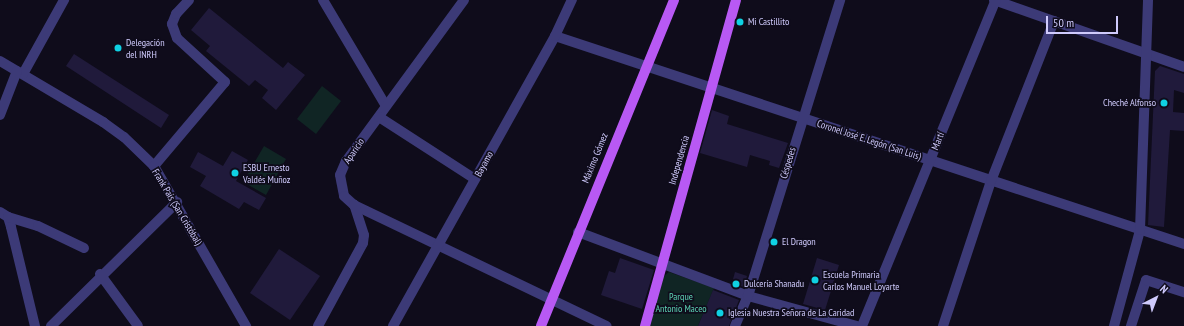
<!DOCTYPE html>
<html>
<head>
<meta charset="utf-8">
<style>
	body { margin:0 }
	#map { position:relative; width:1184px; height:326px; overflow:hidden; background:#0f0c1b; font-family:"PT Sans Narrow",sans-serif }
	div>[style] { position:absolute }
	[style*='--x'] { left:calc(var(--x)*1px); top:calc(var(--y)*1px); width:calc(var(--w)*1px); rotate:calc(var(--a)*1deg) }
	.green>* { inset:0; background:#102524 }
	.building>* { inset:0; background:#201a3b }
	.minor>* { height:10px; margin:-5px; padding:0 5px; transform-origin:5px; border-radius:5px; background:#3c3a77 }
	.major>* { height:10px; margin:-5px; padding:0 5px; transform-origin:5px; border-radius:5px; background:#b859f4 }
	.dots>* { width:11px; height:11px; translate:-50% -50%; box-sizing:border-box; border:2px solid #0f0c1b; border-radius:50% }
	span { translate:-50% -50%; white-space:nowrap; text-align:center; line-height:1.15; -webkit-text-stroke:3.5px #0f0c1b; paint-order:stroke }
	.poi-label { font-size:10px; color:#cfcafc }
	.left { translate:0 -50%; text-align:left }
	.right { translate:-100% -50%; text-align:right }
	.street-label { font-size:10px; color:#cfcafc }
	.park-label { font-size:10px; color:#5dd5b5 }
	.north { position:absolute; left:1136px; top:278px; width:40px; height:40px; -webkit-text-stroke:3px #0f0c1b; paint-order:stroke; rotate:42deg; font-size:11px; font-weight:700; line-height:16px; text-align:center; color:#cfcafc }
	.north::after { content:''; display:block; margin:auto; width:14px; height:18px; background:#cfcafc; clip-path:polygon(50% 0,100% 100%,50% 72%,0 100%) }
	.scale { position:absolute; left:1046px; top:16px; width:72px; height:18px; box-sizing:border-box; border:2px solid #cfcafc; border-top:0; padding-left:5px; font-size:12px; line-height:14px; white-space:nowrap; color:#cfcafc; -webkit-text-stroke:3px #0f0c1b; paint-order:stroke }
</style>
</head>
<body>
<div id="map">
	<div class="green">
		<i style="clip-path:polygon(322px 86px,341px 101px,316px 134px,297px 119px)"></i>
		<i style="clip-path:polygon(264px 146px,286px 159px,266px 195px,243px 182px)"></i>
		<i style="clip-path:polygon(669px 272px,714px 288px,698px 326px,649px 326px,663px 277px)"></i>
	</div>
	<div class="building">
		<i style="clip-path:polygon(209px 8px,283px 68px,288px 62px,305px 75px,276px 110px,262px 98px,268px 90px,255px 80px,249px 86px,206px 51px,210px 46px,191px 30px)"></i>
		<i style="clip-path:polygon(74px 54px,169px 115px,161px 128px,66px 66px)"></i>
		<i style="clip-path:polygon(1160px 66px,1184px 74px,1184px 93px,1174px 90px,1173px 112px,1184px 113px,1184px 131px,1170px 130px,1164px 227px,1148px 225px,1155px 71px)"></i>
		<i style="clip-path:polygon(712px 110px,729px 116px,727px 124px,788px 143px,779px 168px,769px 165px,770px 161px,750px 155px,747px 167px,700px 153px)"></i>
		<i style="clip-path:polygon(232px 151px,248px 160px,236px 181px,266px 198px,259px 210px,244px 202px,239px 209px,200px 186px,206px 176px,190px 167px,198px 152px,223px 166px)"></i>
		<i style="clip-path:polygon(279px 249px,320px 276px,290px 320px,250px 293px)"></i>
		<i style="clip-path:polygon(620px 258px,654px 270px,642px 309px,601px 295px,609px 271px,615px 273px)"></i>
		<i style="clip-path:polygon(817px 258px,839px 265px,825px 310px,803px 304px)"></i>
		<i style="clip-path:polygon(735px 272px,747px 276px,744px 287px,732px 283px)"></i>
		<i style="clip-path:polygon(713px 290px,739px 300px,729px 326px,698px 326px)"></i>
	</div>
	<div class="minor">
		<i style="--x:323;--y:0;--w:123;--a:59.3"></i>
		<i style="--x:464;--y:0;--w:200;--a:126.2"></i>
		<i style="--x:346;--y:161;--w:15;--a:113"></i>
		<i style="--x:340;--y:175;--w:21;--a:79"></i>
		<i style="--x:344;--y:196;--w:13;--a:42"></i>
		<i style="--x:354;--y:205;--w:280;--a:25.6"></i>
		<i style="--x:994;--y:0;--w:201;--a:19.4"></i>
		<i style="--x:555;--y:36;--w:662;--a:18.3"></i>
		<i style="--x:0;--y:61;--w:120;--a:30.6"></i>
		<i style="--x:103;--y:122;--w:26;--a:36"></i>
		<i style="--x:124;--y:137;--w:42;--a:44"></i>
		<i style="--x:154;--y:166;--w:185;--a:60.1"></i>
		<i style="--x:23;--y:74;--w:85;--a:-61"></i>
		<i style="--x:0;--y:115;--w:47;--a:-68.9"></i>
		<i style="--x:379;--y:117;--w:114;--a:32.9"></i>
		<i style="--x:154;--y:166;--w:110;--a:-49.8"></i>
		<i style="--x:225;--y:82;--w:65;--a:-137.5"></i>
		<i style="--x:177;--y:38;--w:15;--a:-110"></i>
		<i style="--x:172;--y:24;--w:11;--a:-68"></i>
		<i style="--x:176;--y:14;--w:19;--a:-47"></i>
		<i style="--x:0;--y:212;--w:9;--a:32"></i>
		<i style="--x:8;--y:217;--w:10;--a:73"></i>
		<i style="--x:11;--y:227;--w:102;--a:76.4"></i>
		<i style="--x:8;--y:217;--w:31;--a:17"></i>
		<i style="--x:38;--y:226;--w:51;--a:25.6"></i>
		<i style="--x:578;--y:232;--w:182;--a:20.6"></i>
		<i style="--x:748;--y:296;--w:113;--a:15.4"></i>
		<i style="--x:100;--y:274;--w:64;--a:53.8"></i>
		<i style="--x:51;--y:326;--w:177;--a:-44.5"></i>
		<i style="--x:318;--y:326;--w:94;--a:-61.5"></i>
		<i style="--x:363;--y:243;--w:8;--a:-83"></i>
		<i style="--x:364;--y:235;--w:32;--a:-108"></i>
		<i style="--x:393;--y:326;--w:332;--a:-60.8"></i>
		<i style="--x:555;--y:36;--w:40;--a:-65"></i>
		<i style="--x:735;--y:326;--w:33;--a:-67"></i>
		<i style="--x:748;--y:296;--w:310;--a:-72.7"></i>
		<i style="--x:862;--y:326;--w:352;--a:-67.7"></i>
		<i style="--x:943;--y:326;--w:153;--a:-71.7"></i>
		<i style="--x:991;--y:181;--w:172;--a:-68.5"></i>
		<i style="--x:1114;--y:326;--w:99;--a:-74.8"></i>
		<i style="--x:1140;--y:230;--w:230;--a:-88"></i>
		<i style="--x:1131;--y:326;--w:48;--a:-71.9"></i>
		<i style="--x:1146;--y:280;--w:40;--a:18"></i>
	</div>
	<div class="major">
		<i style="--x:541;--y:326;--w:352;--a:-67.8"></i>
		<i style="--x:645;--y:326;--w:338;--a:-74.4"></i>
	</div>
	<div class="dots">
		<i style="left:740px;top:22px;background:#0fd1e3"></i>
		<i style="left:118px;top:48px;background:#0fd1e3"></i>
		<i style="left:1164px;top:103px;background:#0fd1e3"></i>
		<i style="left:235px;top:173px;background:#0fd1e3"></i>
		<i style="left:774px;top:242px;background:#0fd1e3"></i>
		<i style="left:815px;top:280px;background:#0fd1e3"></i>
		<i style="left:736px;top:284px;background:#0fd1e3"></i>
		<i style="left:720px;top:313px;background:#0fd1e3"></i>
	</div>
	<div class="poi-label">
		<span class="left" style="left:748px;top:22px">Mi Castillito</span>
		<span class="left" style="left:126px;top:48px">Delegación<br>del INRH</span>
		<span class="right" style="left:1156px;top:103px">Cheché Alfonso</span>
		<span class="left" style="left:243px;top:173px">ESBU Ernesto<br>Valdés Muñoz</span>
		<span class="left" style="left:782px;top:242px">El Dragon</span>
		<span class="left" style="left:823px;top:280px">Escuela Primaria<br>Carlos Manuel Loyarte</span>
		<span class="left" style="left:744px;top:284px">Dulcería Shanadu</span>
		<span class="left" style="left:728px;top:313px">Iglesia Nuestra Señora de La Caridad</span>
	</div>
	<div class="street-label">
		<span style="left:869px;top:140px;rotate:18deg">Coronel José E. Legón (San Luis)</span>
		<span style="left:938px;top:141px;rotate:-68deg">Martí</span>
		<span style="left:354px;top:151px;rotate:-56deg">Aparicio</span>
		<span style="left:595px;top:158px;rotate:-68deg">Máximo Gómez</span>
		<span style="left:679px;top:160px;rotate:-74deg">Independencia</span>
		<span style="left:788px;top:163px;rotate:-73deg">Céspedes</span>
		<span style="left:484px;top:164px;rotate:-61deg">Bayamo</span>
		<span style="left:177px;top:207px;rotate:59deg">Frank País (San Cristóbal)</span>
	</div>
	<div class="park-label">
		<span style="left:681px;top:302px">Parque<br>Antonio Maceo</span>
	</div>
	<div class="north">N</div>
	<div class="scale">50 m</div>
</div>
</body>
</html>
